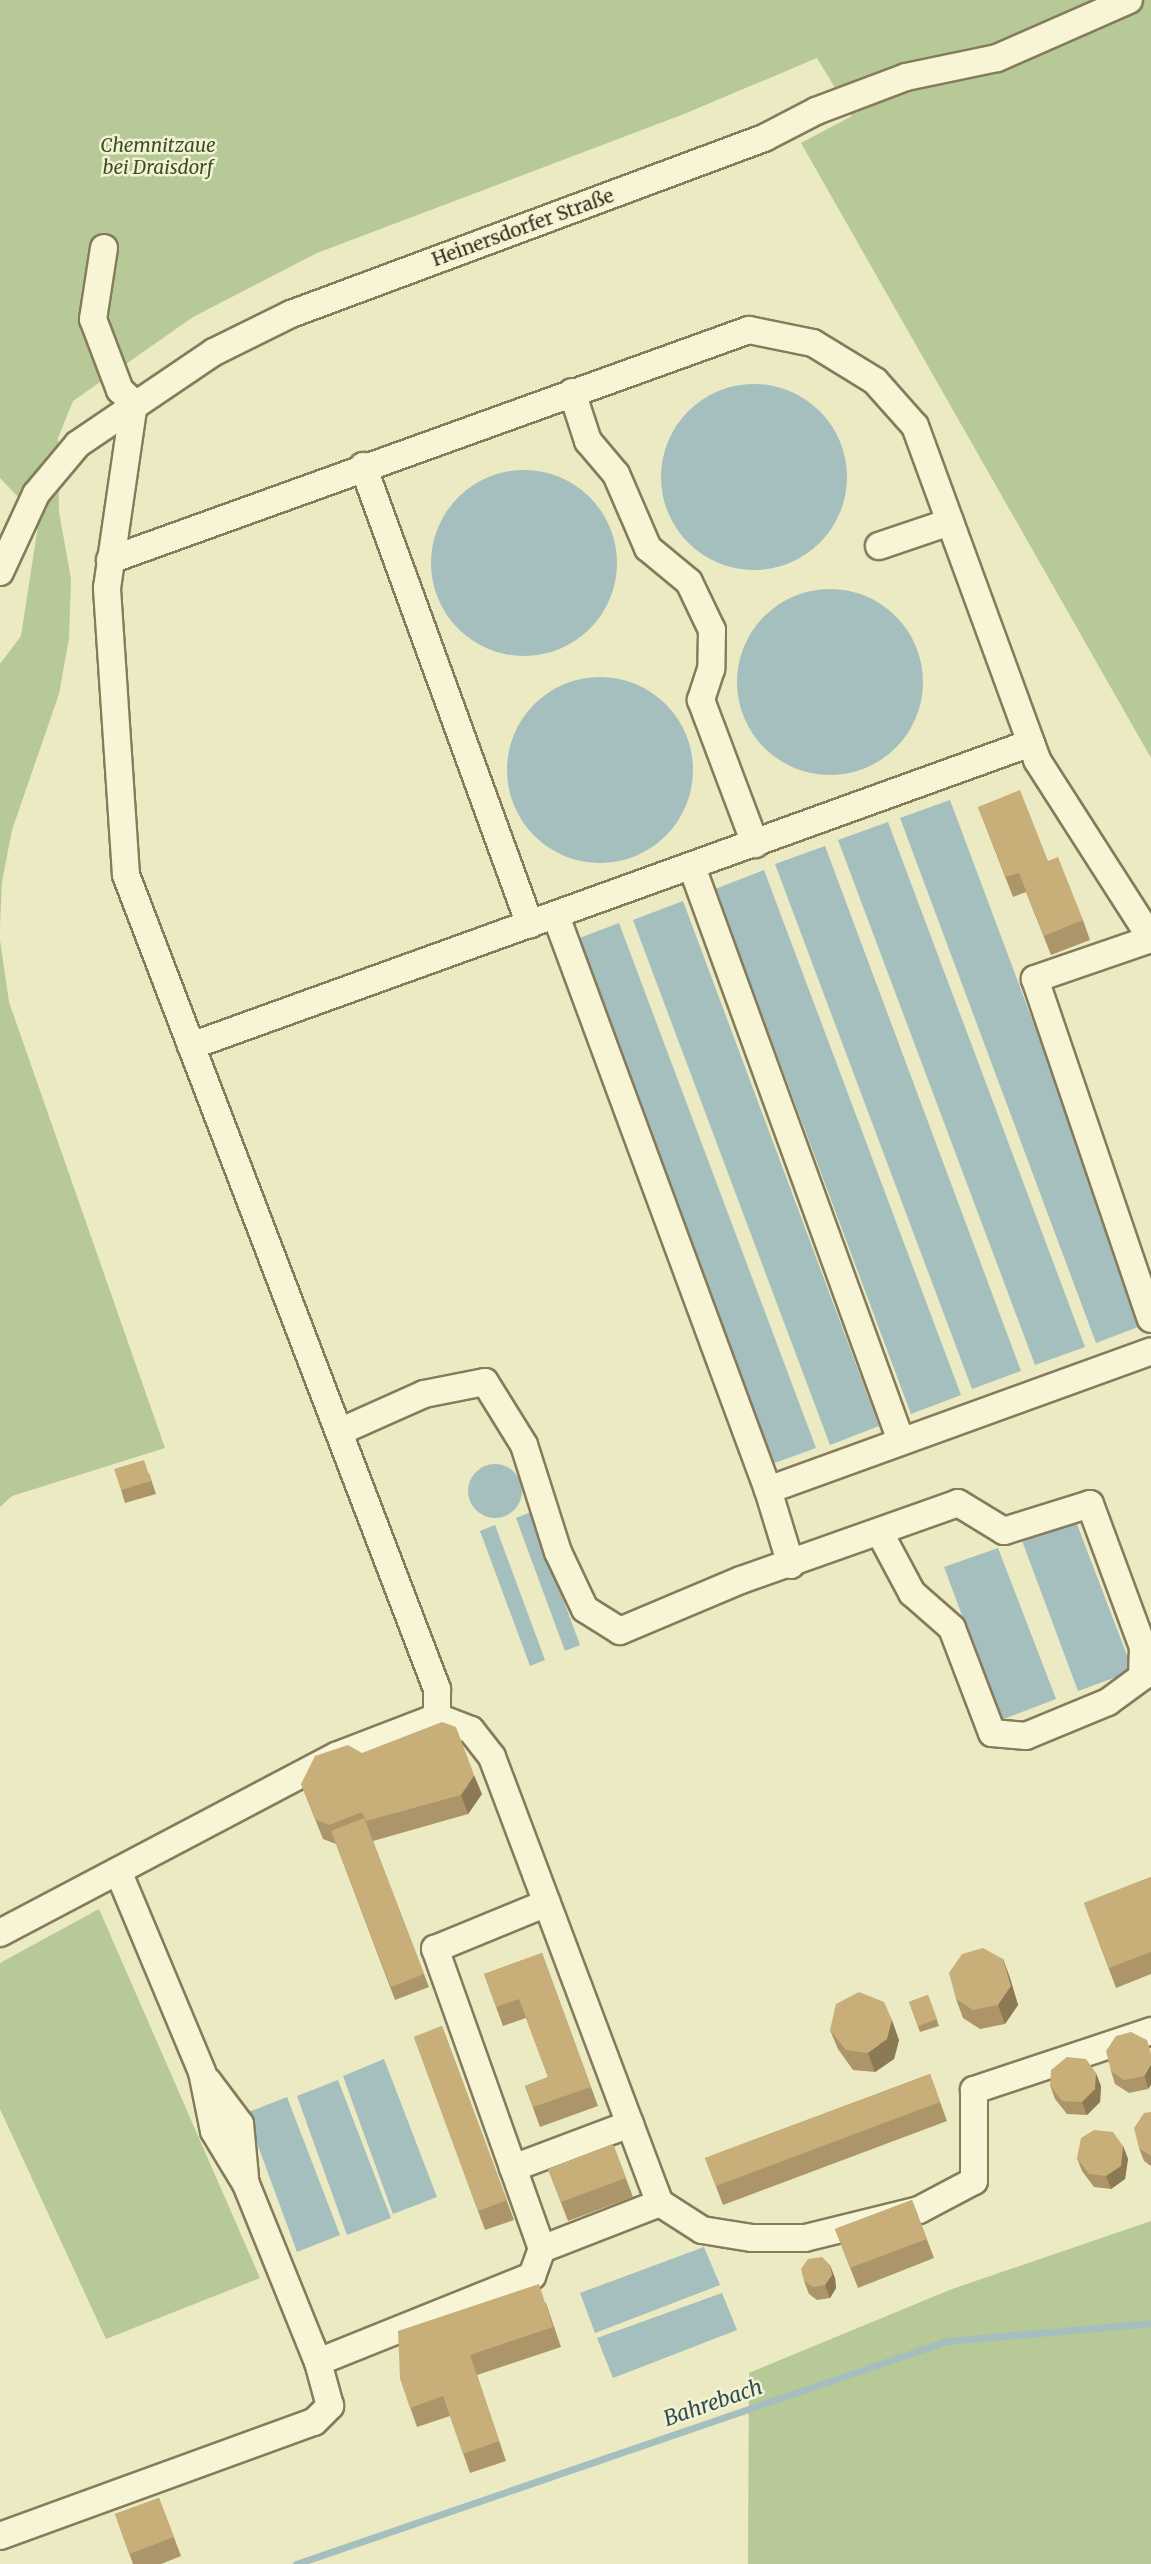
<!DOCTYPE html>
<html>
<head>
<meta charset="utf-8">
<style>
	body { margin:0 }
	#map { position:relative; width:1151px; height:2564px; overflow:hidden; background:#ebeac3; font-family:Merriweather,serif }
	div>[style] { position:absolute }
	[style*='--x'] { left:calc(var(--x)*1px); top:calc(var(--y)*1px); width:calc(var(--w)*1px); rotate:calc(var(--a)*1deg) }
	.green>* { inset:0; background:#b6c997 }
	.water>* { inset:0; background:#a5bebe }
	.round { border-radius:50% }
	.stream>* { height:7px; margin:-3.5px; padding:0 3.5px; transform-origin:3.5px; border-radius:3.5px; background:#a5bebe }
	.roads { filter:drop-shadow(2px 0 #847c5b) drop-shadow(-2px 0 #847c5b) drop-shadow(0 2px #847c5b) drop-shadow(0 -2px #847c5b) }
	.minor>* { height:26px; margin:-13px; padding:0 13px; transform-origin:13px; border-radius:13px; background:#f7f5d5 }
	.wall>* { inset:0; background:#ac9669 }
	.shaded-wall>* { inset:0; background:#8c7a55 }
	.building>* { inset:0; background:#c8af7a }
	span { translate:-50% -50%; white-space:nowrap; text-align:center; line-height:1.15; -webkit-text-stroke:5px #f3f2d2; paint-order:stroke }
	.park-label { font-size:19px; color:#3a5026; font-style:italic }
	.street-label { font-size:19px; color:#352f1e }
	.water-label { font-size:21px; color:#2e4d54; font-style:italic }
</style>
</head>
<body>
<div id="map">
	<div class="green">
		<i style="clip-path:polygon(0 0,1151px 0,1151px 758px,801px 143px,852px 116px,817px 58px,684px 114px,317px 253px,193px 317px,73px 401px,58px 438px,59px 512px,71px 579px,69px 638px,59px 694px,12px 830px,2px 882px,0 927px,0 664px,21px 636px,39px 519px,0 478px)"></i>
		<i style="clip-path:polygon(0 940px,9px 1002px,165px 1448px,12px 1496px,0 1507px)"></i>
		<i style="clip-path:polygon(99px 1909px,260px 2278px,106px 2339px,0 2109px,0 1963px)"></i>
		<i style="clip-path:polygon(1151px 2221px,1151px 2564px,748px 2564px,749px 2373px,952px 2289px)"></i>
	</div>
	<div class="water">
		<i class="round" style="left:661px;top:384px;width:186px;height:186px"></i>
		<i class="round" style="left:431px;top:470px;width:186px;height:186px"></i>
		<i class="round" style="left:737px;top:589px;width:186px;height:186px"></i>
		<i class="round" style="left:507px;top:677px;width:186px;height:186px"></i>
		<i style="clip-path:polygon(950px 800px,1146px 1324px,1096px 1343px,900px 818px)"></i>
		<i style="clip-path:polygon(888px 822px,1085px 1347px,1035px 1365px,838px 840px)"></i>
		<i style="clip-path:polygon(825px 846px,1021px 1371px,972px 1389px,775px 864px)"></i>
		<i style="clip-path:polygon(764px 870px,961px 1395px,911px 1414px,715px 889px)"></i>
		<i style="clip-path:polygon(683px 901px,879px 1426px,830px 1445px,633px 920px)"></i>
		<i style="clip-path:polygon(619px 923px,816px 1448px,766px 1466px,569px 942px)"></i>
		<i class="round" style="left:468px;top:1464px;width:54px;height:54px"></i>
		<i style="clip-path:polygon(531px 1512px,580px 1645px,565px 1651px,516px 1518px)"></i>
		<i style="clip-path:polygon(1075px 1519px,1133px 1671px,1078px 1691px,1021px 1538px)"></i>
		<i style="clip-path:polygon(495px 1525px,545px 1660px,530px 1666px,480px 1531px)"></i>
		<i style="clip-path:polygon(998px 1548px,1056px 1699px,1001px 1720px,944px 1567px)"></i>
		<i style="clip-path:polygon(384px 2059px,437px 2197px,393px 2214px,343px 2076px)"></i>
		<i style="clip-path:polygon(338px 2080px,391px 2218px,347px 2235px,297px 2096px)"></i>
		<i style="clip-path:polygon(287px 2097px,340px 2235px,297px 2252px,246px 2113px)"></i>
		<i style="clip-path:polygon(704px 2247px,720px 2285px,595px 2333px,580px 2293px)"></i>
		<i style="clip-path:polygon(722px 2293px,737px 2330px,613px 2378px,597px 2338px)"></i>
	</div>
	<div class="stream">
		<i style="--x:296;--y:2564;--w:688;--a:-18.91"></i>
		<i style="--x:947;--y:2341;--w:205;--a:-5"></i>
	</div>
	<div class="roads">
		<div class="minor">
			<i style="--x:104;--y:248;--w:72;--a:98.8"></i>
			<i style="--x:93;--y:319;--w:76;--a:69.2"></i>
			<i style="--x:120;--y:390;--w:19;--a:43"></i>
			<i style="--x:572;--y:392;--w:52;--a:71.9"></i>
			<i style="--x:588;--y:441;--w:43;--a:49.7"></i>
			<i style="--x:616;--y:474;--w:81;--a:66.6"></i>
			<i style="--x:648;--y:548;--w:53;--a:39.7"></i>
			<i style="--x:689;--y:582;--w:53;--a:64.4"></i>
			<i style="--x:712;--y:630;--w:39;--a:91"></i>
			<i style="--x:711;--y:669;--w:33;--a:108"></i>
			<i style="--x:701;--y:700;--w:154;--a:69.4"></i>
			<i style="--x:363;--y:466;--w:488;--a:70"></i>
			<i style="--x:879;--y:546;--w:75;--a:-18.7"></i>
			<i style="--x:110;--y:560;--w:679;--a:-19.8"></i>
			<i style="--x:749;--y:330;--w:65;--a:11.5"></i>
			<i style="--x:813;--y:343;--w:73;--a:31.5"></i>
			<i style="--x:875;--y:381;--w:60;--a:48.4"></i>
			<i style="--x:915;--y:426;--w:356;--a:69.9"></i>
			<i style="--x:1037;--y:760;--w:211;--a:57.4"></i>
			<i style="--x:0;--y:572;--w:86;--a:-65.2"></i>
			<i style="--x:36;--y:494;--w:65;--a:-50"></i>
			<i style="--x:78;--y:444;--w:164;--a:-34.1"></i>
			<i style="--x:214;--y:352;--w:86;--a:-26.3"></i>
			<i style="--x:291;--y:314;--w:505;--a:-20.41"></i>
			<i style="--x:764;--y:138;--w:59;--a:-27.4"></i>
			<i style="--x:816;--y:111;--w:96;--a:-20.7"></i>
			<i style="--x:906;--y:77;--w:93;--a:-11.8"></i>
			<i style="--x:997;--y:58;--w:144;--a:-23.7"></i>
			<i style="--x:692;--y:867;--w:611;--a:69.99"></i>
			<i style="--x:556;--y:916;--w:612;--a:69.73"></i>
			<i style="--x:1151;--y:939;--w:123;--a:161"></i>
			<i style="--x:1035;--y:979;--w:359;--a:71.2"></i>
			<i style="--x:191;--y:1046;--w:893;--a:-19.84"></i>
			<i style="--x:339;--y:1432;--w:93;--a:-24.1"></i>
			<i style="--x:424;--y:1394;--w:62;--a:-11.1"></i>
			<i style="--x:485;--y:1382;--w:74;--a:58.2"></i>
			<i style="--x:524;--y:1445;--w:112;--a:72.4"></i>
			<i style="--x:558;--y:1552;--w:63;--a:64.7"></i>
			<i style="--x:585;--y:1609;--w:41;--a:32.2"></i>
			<i style="--x:620;--y:1631;--w:131;--a:-22.9"></i>
			<i style="--x:741;--y:1580;--w:230;--a:-19.5"></i>
			<i style="--x:958;--y:1503;--w:54;--a:31.3"></i>
			<i style="--x:1004;--y:1531;--w:90;--a:-17.4"></i>
			<i style="--x:1090;--y:1504;--w:153;--a:69.7"></i>
			<i style="--x:1143;--y:1647;--w:30;--a:92"></i>
			<i style="--x:1142;--y:1677;--w:42;--a:143.7"></i>
			<i style="--x:1108;--y:1702;--w:89;--a:157.5"></i>
			<i style="--x:1026;--y:1736;--w:34;--a:-175"></i>
			<i style="--x:992;--y:1733;--w:112;--a:-110.9"></i>
			<i style="--x:952;--y:1628;--w:53;--a:-138.8"></i>
			<i style="--x:912;--y:1593;--w:68;--a:-118.1"></i>
			<i style="--x:791;--y:1565;--w:78;--a:-107"></i>
			<i style="--x:768;--y:1490;--w:407;--a:-19.9"></i>
			<i style="--x:437;--y:1717;--w:36;--a:21"></i>
			<i style="--x:471;--y:1730;--w:34;--a:52"></i>
			<i style="--x:492;--y:1757;--w:477;--a:69.4"></i>
			<i style="--x:660;--y:2203;--w:50;--a:32.7"></i>
			<i style="--x:702;--y:2230;--w:51;--a:9.1"></i>
			<i style="--x:752;--y:2238;--w:53;--a:0"></i>
			<i style="--x:805;--y:2238;--w:117;--a:-13.8"></i>
			<i style="--x:919;--y:2210;--w:62;--a:-27.8"></i>
			<i style="--x:974;--y:2181;--w:91;--a:-90"></i>
			<i style="--x:974;--y:2090;--w:187;--a:-18.4"></i>
			<i style="--x:118;--y:1871;--w:218;--a:67.3"></i>
			<i style="--x:202;--y:2072;--w:60;--a:78.5"></i>
			<i style="--x:214;--y:2131;--w:62;--a:58.9"></i>
			<i style="--x:246;--y:2184;--w:192;--a:68"></i>
			<i style="--x:0;--y:1933;--w:380;--a:-27.8"></i>
			<i style="--x:336;--y:1756;--w:108;--a:-21.1"></i>
			<i style="--x:437;--y:1717;--w:28;--a:-90"></i>
			<i style="--x:437;--y:1689;--w:871;--a:-110.91"></i>
			<i style="--x:126;--y:875;--w:288;--a:-93.8"></i>
			<i style="--x:107;--y:588;--w:187;--a:-81.7"></i>
			<i style="--x:207;--y:2080;--w:55;--a:53.1"></i>
			<i style="--x:240;--y:2124;--w:53;--a:84.6"></i>
			<i style="--x:513;--y:2168;--w:125;--a:-20.6"></i>
			<i style="--x:542;--y:2249;--w:319;--a:-109.6"></i>
			<i style="--x:435;--y:1949;--w:121;--a:-22.3"></i>
			<i style="--x:0;--y:2536;--w:334;--a:-20"></i>
			<i style="--x:314;--y:2422;--w:23;--a:-45"></i>
			<i style="--x:330;--y:2406;--w:46;--a:-105.3"></i>
			<i style="--x:318;--y:2362;--w:231;--a:-21.9"></i>
			<i style="--x:532;--y:2276;--w:29;--a:-70"></i>
			<i style="--x:542;--y:2249;--w:127;--a:-21.3"></i>
		</div>
	</div>
	<div class="wall">
		<i style="clip-path:polygon(978px 807px,1048px 861px,1083px 920px,1090px 940px,1051px 955px,1026px 892px,1013px 897px)"></i>
		<i style="clip-path:polygon(149px 1473px,156px 1494px,125px 1503px,121px 1490px)"></i>
		<i style="clip-path:polygon(362px 1753px,482px 1794px,468px 1814px,373px 1841px,429px 1987px,395px 2000px,336px 1844px,323px 1839px,301px 1784px)"></i>
		<i style="clip-path:polygon(1151px 1877px,1151px 1974px,1116px 1988px,1084px 1903px)"></i>
		<i style="clip-path:polygon(542px 1953px,598px 2106px,540px 2127px,525px 2086px,548px 2077px,526px 2018px,503px 2026px,484px 1974px)"></i>
		<i style="clip-path:polygon(1003px 1959px,1010px 1978px,1018px 2005px,1005px 2024px,980px 2029px,963px 2018px,956px 1999px)"></i>
		<i style="clip-path:polygon(928px 1995px,939px 2026px,920px 2032px,909px 2002px)"></i>
		<i style="clip-path:polygon(442px 2026px,514px 2220px,485px 2230px,414px 2037px)"></i>
		<i style="clip-path:polygon(830px 2030px,899px 2040px,894px 2059px,875px 2072px,853px 2070px,838px 2049px)"></i>
		<i style="clip-path:polygon(1131px 2032px,1148px 2089px,1129px 2093px,1115px 2084px,1111px 2071px)"></i>
		<i style="clip-path:polygon(930px 2074px,947px 2121px,723px 2205px,705px 2158px)"></i>
		<i style="clip-path:polygon(1050px 2085px,1101px 2086px,1100px 2102px,1087px 2115px,1067px 2114px,1055px 2099px)"></i>
		<i style="clip-path:polygon(1151px 2112px,1151px 2166px,1144px 2161px,1139px 2148px)"></i>
		<i style="clip-path:polygon(613px 2144px,633px 2197px,568px 2221px,548px 2169px)"></i>
		<i style="clip-path:polygon(1123px 2146px,1128px 2159px,1125px 2179px,1111px 2189px,1094px 2187px,1082px 2171px,1077px 2158px)"></i>
		<i style="clip-path:polygon(912px 2200px,934px 2258px,858px 2288px,835px 2229px)"></i>
		<i style="clip-path:polygon(835px 2278px,836px 2288px,830px 2298px,817px 2300px,809px 2294px,804px 2281px)"></i>
		<i style="clip-path:polygon(546px 2303px,561px 2347px,477px 2375px,506px 2461px,470px 2473px,450px 2416px,417px 2427px,400px 2378px)"></i>
		<i style="clip-path:polygon(159px 2498px,181px 2556px,161px 2564px,133px 2564px,115px 2514px)"></i>
	</div>
	<div class="shaded-wall">
		<i style="clip-path:polygon(474px 1775px,482px 1794px,468px 1814px,461px 1795px)"></i>
		<i style="clip-path:polygon(1003px 1959px,1010px 1978px,1018px 2005px,1005px 2024px,998px 2005px)"></i>
		<i style="clip-path:polygon(892px 2020px,899px 2040px,894px 2059px,875px 2072px,868px 2053px)"></i>
		<i style="clip-path:polygon(1151px 2064px,1151px 2085px,1148px 2089px,1144px 2076px)"></i>
		<i style="clip-path:polygon(1096px 2073px,1101px 2086px,1100px 2102px,1087px 2115px,1082px 2102px)"></i>
		<i style="clip-path:polygon(1123px 2146px,1128px 2159px,1125px 2179px,1111px 2189px,1106px 2176px)"></i>
		<i style="clip-path:polygon(830px 2265px,835px 2278px,836px 2288px,830px 2298px,825px 2285px)"></i>
	</div>
	<div class="building">
		<i style="clip-path:polygon(1020px 790px,1048px 861px,1058px 857px,1083px 920px,1044px 936px,1019px 873px,1006px 877px,978px 807px)"></i>
		<i style="clip-path:polygon(144px 1460px,151px 1481px,121px 1490px,114px 1469px)"></i>
		<i style="clip-path:polygon(442px 1722px,456px 1727px,474px 1775px,461px 1795px,366px 1821px,362px 1812px,329px 1825px,316px 1820px,301px 1784px,315px 1756px,348px 1745px,362px 1753px)"></i>
		<i style="clip-path:polygon(364px 1818px,424px 1974px,391px 1987px,331px 1831px)"></i>
		<i style="clip-path:polygon(1151px 1877px,1151px 1952px,1109px 1968px,1084px 1903px)"></i>
		<i style="clip-path:polygon(983px 1948px,1003px 1959px,1011px 1986px,998px 2005px,973px 2010px,956px 1999px,949px 1973px,962px 1954px)"></i>
		<i style="clip-path:polygon(542px 1953px,591px 2087px,533px 2107px,525px 2086px,548px 2077px,519px 1999px,496px 2007px,484px 1974px)"></i>
		<i style="clip-path:polygon(859px 1992px,884px 2002px,892px 2020px,887px 2039px,868px 2053px,846px 2050px,830px 2030px,836px 2004px)"></i>
		<i style="clip-path:polygon(928px 1995px,937px 2019px,918px 2026px,909px 2002px)"></i>
		<i style="clip-path:polygon(442px 2026px,507px 2200px,478px 2211px,414px 2037px)"></i>
		<i style="clip-path:polygon(1131px 2032px,1147px 2040px,1151px 2054px,1151px 2064px,1144px 2076px,1124px 2080px,1111px 2071px,1106px 2051px,1116px 2036px)"></i>
		<i style="clip-path:polygon(1067px 2057px,1086px 2059px,1096px 2073px,1095px 2089px,1082px 2102px,1062px 2101px,1050px 2085px,1051px 2070px)"></i>
		<i style="clip-path:polygon(930px 2074px,940px 2102px,716px 2186px,705px 2158px)"></i>
		<i style="clip-path:polygon(1151px 2112px,1151px 2156px,1139px 2148px,1134px 2128px,1144px 2113px)"></i>
		<i style="clip-path:polygon(1094px 2130px,1113px 2132px,1123px 2146px,1121px 2166px,1106px 2176px,1089px 2174px,1077px 2158px,1081px 2138px)"></i>
		<i style="clip-path:polygon(613px 2144px,626px 2178px,561px 2202px,548px 2169px)"></i>
		<i style="clip-path:polygon(912px 2200px,927px 2239px,850px 2268px,835px 2229px)"></i>
		<i style="clip-path:polygon(822px 2257px,830px 2265px,832px 2275px,825px 2285px,813px 2287px,804px 2281px,801px 2269px,808px 2259px)"></i>
		<i style="clip-path:polygon(539px 2284px,553px 2327px,470px 2355px,499px 2441px,463px 2454px,443px 2396px,410px 2408px,400px 2378px,398px 2331px)"></i>
		<i style="clip-path:polygon(159px 2498px,174px 2537px,129px 2554px,115px 2514px)"></i>
	</div>
	<div class="park-label">
		<span style="left:158px;top:157px">Chemnitzaue<br>bei Draisdorf</span>
	</div>
	<div class="street-label">
		<span style="left:523px;top:228px;rotate:-20deg">Heinersdorfer Straße</span>
	</div>
	<div class="water-label">
		<span style="left:713px;top:2403px;rotate:-19deg">Bahrebach</span>
	</div>
</div>
</body>
</html>
